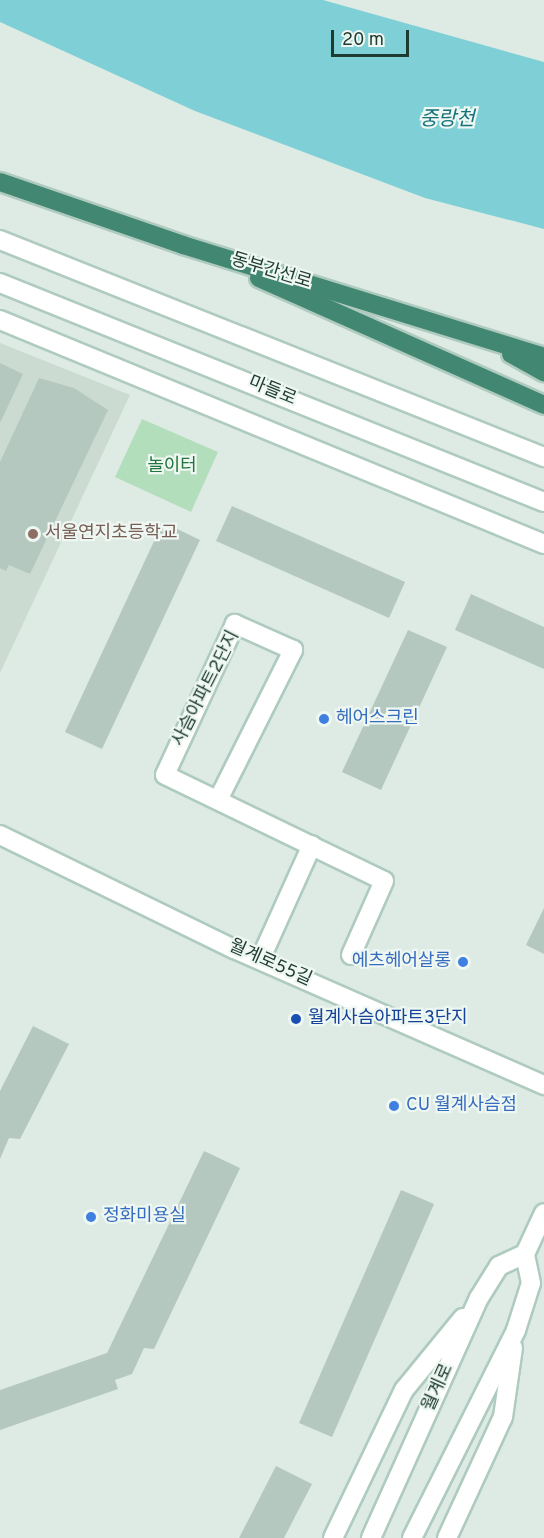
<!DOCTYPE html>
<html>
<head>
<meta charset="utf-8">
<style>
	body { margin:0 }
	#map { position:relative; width:544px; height:1538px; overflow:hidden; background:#ddebe4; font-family:Overpass,"Noto Sans KR",sans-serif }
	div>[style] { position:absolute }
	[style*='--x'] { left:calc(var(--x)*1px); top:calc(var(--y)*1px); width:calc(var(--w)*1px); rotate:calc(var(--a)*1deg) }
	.built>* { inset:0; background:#cbdbd2 }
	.green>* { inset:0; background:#b3debc }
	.water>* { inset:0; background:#7fcfd6 }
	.building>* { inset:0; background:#b5c8bf }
	.roads { filter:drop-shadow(2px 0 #afcbbf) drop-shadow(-2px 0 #afcbbf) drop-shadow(0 2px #afcbbf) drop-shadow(0 -2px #afcbbf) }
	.minor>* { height:18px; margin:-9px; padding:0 9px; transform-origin:9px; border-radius:9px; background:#fff }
	.tertiary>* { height:18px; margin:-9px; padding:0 9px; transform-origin:9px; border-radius:9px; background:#fff }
	.secondary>* { height:18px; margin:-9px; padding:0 9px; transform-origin:9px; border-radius:9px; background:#fff }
	.trunk>* { height:18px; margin:-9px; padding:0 9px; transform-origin:9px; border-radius:9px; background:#428772 }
	.dots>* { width:16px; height:16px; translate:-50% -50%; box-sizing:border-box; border:3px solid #eef7f2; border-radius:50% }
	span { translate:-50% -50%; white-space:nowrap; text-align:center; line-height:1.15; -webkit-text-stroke:4.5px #eef7f2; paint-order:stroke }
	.street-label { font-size:18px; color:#1e3b31 }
	.park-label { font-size:18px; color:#24753d }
	.education-label { font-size:18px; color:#785e54 }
	.left { translate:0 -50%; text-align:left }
	.shop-label { font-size:18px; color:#366cbe }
	.right { translate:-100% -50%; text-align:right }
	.transit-label { font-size:18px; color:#164399 }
	.water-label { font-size:20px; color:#13727c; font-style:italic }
	.scale { position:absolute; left:331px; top:30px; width:78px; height:27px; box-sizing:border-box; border:3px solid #1e3b31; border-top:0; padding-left:8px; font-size:18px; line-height:21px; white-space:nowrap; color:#1e3b31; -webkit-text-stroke:4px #eef7f2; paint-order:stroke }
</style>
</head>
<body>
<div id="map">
	<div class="built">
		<i style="clip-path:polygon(0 343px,130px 395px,0 673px)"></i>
	</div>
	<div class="green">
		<i style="clip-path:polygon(142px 419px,218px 452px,191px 512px,115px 477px)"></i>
	</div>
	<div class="water">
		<i style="clip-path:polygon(0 0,323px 0,544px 62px,544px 229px,425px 198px,195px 111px,0 22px)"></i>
	</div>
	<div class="building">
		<i style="clip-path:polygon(0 363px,23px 374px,0 423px)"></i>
		<i style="clip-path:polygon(39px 378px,74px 388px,108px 410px,30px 574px,9px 565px,6px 571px,0 568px,0 462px)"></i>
		<i style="clip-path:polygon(232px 506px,405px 582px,389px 618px,216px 541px)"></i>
		<i style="clip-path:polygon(163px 522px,200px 540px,102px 749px,65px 732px)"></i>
		<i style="clip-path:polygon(471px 594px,544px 627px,544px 669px,455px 630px)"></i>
		<i style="clip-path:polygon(408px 630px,447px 647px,381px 790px,342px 772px)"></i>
		<i style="clip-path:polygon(544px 908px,544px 954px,526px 945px)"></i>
		<i style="clip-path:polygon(33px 1026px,69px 1044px,20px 1139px,9px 1138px,0 1159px,0 1091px)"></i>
		<i style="clip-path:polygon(204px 1151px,240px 1168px,154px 1349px,144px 1348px,132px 1374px,115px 1380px,118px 1389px,0 1430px,0 1390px,107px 1353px)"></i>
		<i style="clip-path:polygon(401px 1190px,434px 1204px,332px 1437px,299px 1423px)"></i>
		<i style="clip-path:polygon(276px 1466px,312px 1484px,284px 1538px,239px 1538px)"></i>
	</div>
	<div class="roads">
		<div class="minor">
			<i style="--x:218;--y:800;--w:168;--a:-63.4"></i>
			<i style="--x:293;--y:650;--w:64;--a:-155.9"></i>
			<i style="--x:235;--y:624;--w:166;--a:114.9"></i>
			<i style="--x:165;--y:775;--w:243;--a:25.8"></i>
			<i style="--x:384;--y:881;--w:81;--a:114"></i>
			<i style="--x:260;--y:960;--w:126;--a:-65.7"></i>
		</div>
		<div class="tertiary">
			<i style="--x:0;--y:835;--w:260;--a:26"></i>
			<i style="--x:234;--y:949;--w:339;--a:23.7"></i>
			<i style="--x:333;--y:1538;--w:164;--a:-64.4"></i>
			<i style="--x:447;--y:1538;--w:133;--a:-65.2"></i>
		</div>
		<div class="secondary">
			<i style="--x:0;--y:240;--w:586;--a:21.75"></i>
			<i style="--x:0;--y:283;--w:586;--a:21.93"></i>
			<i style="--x:0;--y:320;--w:588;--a:22.38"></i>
			<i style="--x:404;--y:1390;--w:93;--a:-50.7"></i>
			<i style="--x:503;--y:1417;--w:70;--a:-81.8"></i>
			<i style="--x:371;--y:1538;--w:263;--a:-65.8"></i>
			<i style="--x:479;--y:1298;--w:38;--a:-58"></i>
			<i style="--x:499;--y:1266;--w:29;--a:-25"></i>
			<i style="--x:412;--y:1538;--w:233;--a:-63.4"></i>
			<i style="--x:516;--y:1330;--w:49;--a:-72.3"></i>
			<i style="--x:531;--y:1283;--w:30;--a:-102"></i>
			<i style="--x:525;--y:1254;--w:45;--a:-65.1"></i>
		</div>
		<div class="trunk">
			<i style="--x:0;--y:182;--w:194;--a:19"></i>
			<i style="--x:183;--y:245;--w:378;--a:17.2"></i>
			<i style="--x:259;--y:278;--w:312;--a:24"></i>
			<i style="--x:511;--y:354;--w:38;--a:29"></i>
		</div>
	</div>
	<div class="dots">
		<i style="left:33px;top:534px;background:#8d6e63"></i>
		<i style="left:324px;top:719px;background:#3f7fe0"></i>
		<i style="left:463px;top:962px;background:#3f7fe0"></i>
		<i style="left:296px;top:1019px;background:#1a4fb4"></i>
		<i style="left:394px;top:1106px;background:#3f7fe0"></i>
		<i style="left:91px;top:1217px;background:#3f7fe0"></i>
	</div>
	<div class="street-label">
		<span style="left:271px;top:272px;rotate:17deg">동부간선로</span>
		<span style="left:272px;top:392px;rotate:22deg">마들로</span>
		<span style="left:207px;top:689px;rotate:-63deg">사슴아파트2단지</span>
		<span style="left:270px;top:964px;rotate:24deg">월계로55길</span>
		<span style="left:439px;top:1388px;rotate:-66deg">월계로</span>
	</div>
	<div class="park-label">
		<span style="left:172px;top:467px">놀이터</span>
	</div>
	<div class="education-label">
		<span class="left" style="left:45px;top:534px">서울연지초등학교</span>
	</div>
	<div class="shop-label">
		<span class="left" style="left:336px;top:719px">헤어스크린</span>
		<span class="right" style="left:451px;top:962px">에츠헤어살롱</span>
		<span class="left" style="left:406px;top:1106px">CU 월계사슴점</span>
		<span class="left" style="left:103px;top:1217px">정화미용실</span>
	</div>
	<div class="transit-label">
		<span class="left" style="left:308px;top:1019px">월계사슴아파트3단지</span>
	</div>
	<div class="water-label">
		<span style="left:447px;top:120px">중랑천</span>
	</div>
	<div class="scale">20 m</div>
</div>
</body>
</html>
